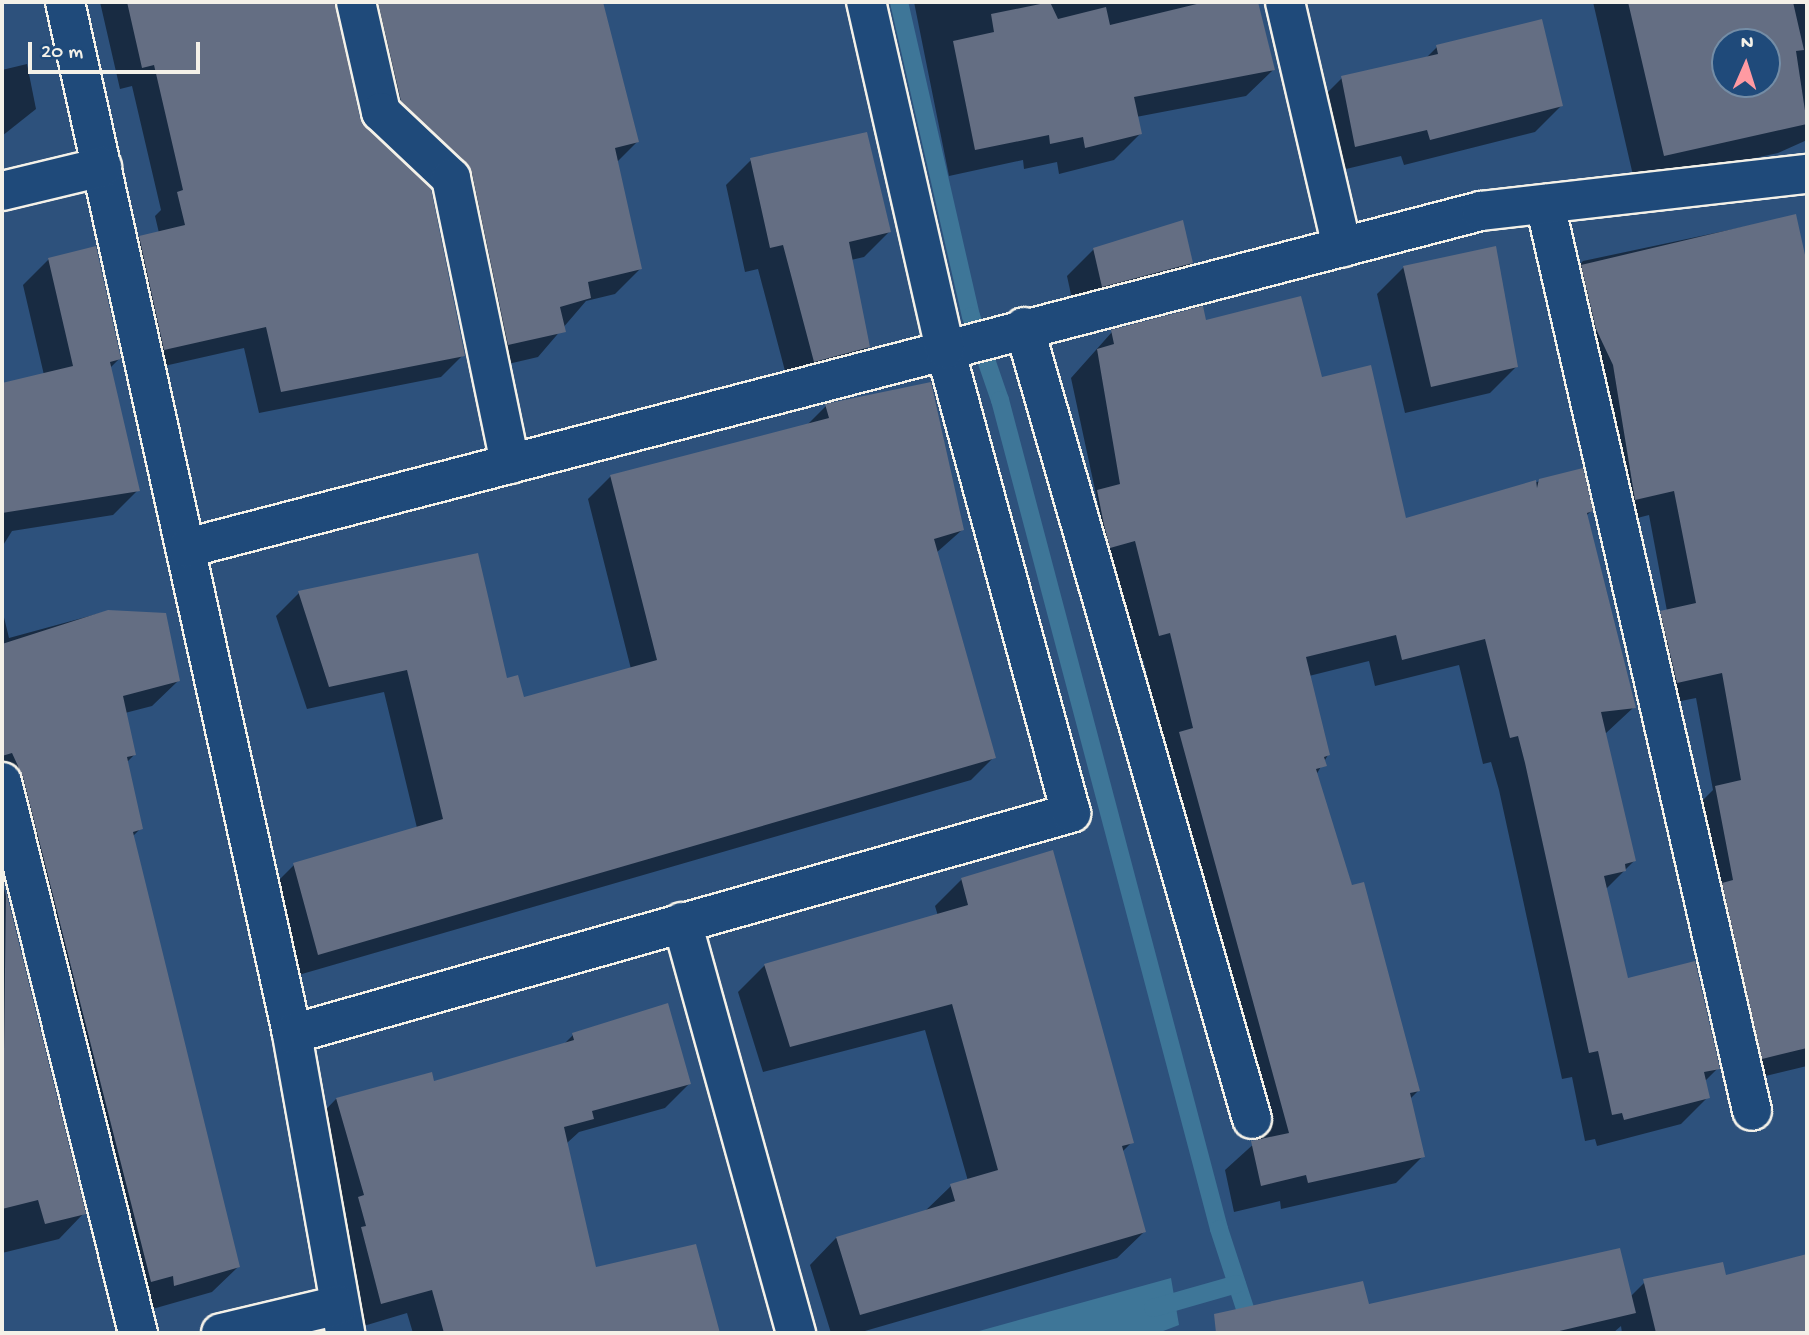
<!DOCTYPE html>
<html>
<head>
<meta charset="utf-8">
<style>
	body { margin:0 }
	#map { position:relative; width:1809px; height:1335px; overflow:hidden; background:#2d517c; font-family:"Gochi Hand",sans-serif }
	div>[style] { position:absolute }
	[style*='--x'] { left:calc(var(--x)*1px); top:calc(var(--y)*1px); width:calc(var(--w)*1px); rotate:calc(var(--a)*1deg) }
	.water>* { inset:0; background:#3e7698 }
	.shadow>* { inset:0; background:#0007 }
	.stream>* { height:18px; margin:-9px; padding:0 9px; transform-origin:9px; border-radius:9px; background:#3e7698 }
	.building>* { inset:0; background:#646e83 }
	.roads { filter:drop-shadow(2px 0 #f4f1e8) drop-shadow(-2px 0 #f4f1e8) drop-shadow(0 2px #f4f1e8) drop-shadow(0 -2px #f4f1e8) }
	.street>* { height:38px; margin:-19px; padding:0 19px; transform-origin:19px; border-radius:19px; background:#1f4a7a }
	span { translate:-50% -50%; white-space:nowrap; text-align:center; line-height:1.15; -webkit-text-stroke:6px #1f4a7a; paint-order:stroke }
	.frame { position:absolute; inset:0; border:4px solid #f4f1e8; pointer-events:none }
	.north { position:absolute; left:1711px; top:28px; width:70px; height:70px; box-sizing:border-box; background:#1f4a7a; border:2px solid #748da6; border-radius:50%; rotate:3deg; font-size:19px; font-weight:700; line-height:28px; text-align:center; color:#f4f1e8 }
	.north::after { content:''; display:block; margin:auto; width:24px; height:32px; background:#ff9aa2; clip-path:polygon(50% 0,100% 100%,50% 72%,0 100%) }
	.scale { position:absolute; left:28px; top:42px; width:172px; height:32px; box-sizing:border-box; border:4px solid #f4f1e8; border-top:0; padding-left:9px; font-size:21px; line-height:24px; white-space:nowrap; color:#f4f1e8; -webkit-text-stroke:5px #1f4a7a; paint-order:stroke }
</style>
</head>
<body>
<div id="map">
	<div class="water">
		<i style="clip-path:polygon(1171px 1278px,1179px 1325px,1158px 1333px,972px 1333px)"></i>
	</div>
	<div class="shadow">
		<i style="clip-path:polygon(100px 2px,336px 2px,358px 118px,463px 355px,441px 377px,259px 413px,244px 348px,142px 371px,117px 260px,140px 238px,159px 233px,155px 216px,161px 210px,132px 86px,120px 89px)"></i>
		<i style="clip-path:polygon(358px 2px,534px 2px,549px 72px,637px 142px,617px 162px,641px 268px,615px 294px,586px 301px,538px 357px,482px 370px,447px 199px,375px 127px)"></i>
		<i style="clip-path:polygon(914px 2px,1256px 2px,1273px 70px,1246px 96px,1136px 117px,1140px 134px,1114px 160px,1059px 174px,1057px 162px,1024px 169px,1023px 160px,949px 176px)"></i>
		<i style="clip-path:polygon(evenodd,1593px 2px,1807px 2px,1807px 140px,1778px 153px,1635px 184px,1593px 2px,1725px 42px,1767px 42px,1767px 84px,1725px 84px,1725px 42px)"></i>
		<i style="clip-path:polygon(1437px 47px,1561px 106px,1535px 132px,1404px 165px,1401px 156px,1329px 173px,1316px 104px,1342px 78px,1425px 59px)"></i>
		<i style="clip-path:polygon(27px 64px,36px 109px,2px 136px,2px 70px)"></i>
		<i style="clip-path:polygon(751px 160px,889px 232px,864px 257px,851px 260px,868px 347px,843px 372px,789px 386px,758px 269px,745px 272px,726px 185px)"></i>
		<i style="clip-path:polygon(1795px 216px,1807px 273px,1807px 453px,1796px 456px,1807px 501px,1807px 1066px,1737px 1083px,1690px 813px,1713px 790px,1696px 698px,1651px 707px,1636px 638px,1667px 611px,1649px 515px,1610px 525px,1558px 287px,1583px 261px)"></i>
		<i style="clip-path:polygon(1094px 249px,1191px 263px,1164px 290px,1075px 313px,1067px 276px)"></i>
		<i style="clip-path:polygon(49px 259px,119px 359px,110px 368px,138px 490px,113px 515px,12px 531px,2px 547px,2px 385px,44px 375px,23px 285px)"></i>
		<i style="clip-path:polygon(1404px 267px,1517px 366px,1490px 393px,1405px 413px,1377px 294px)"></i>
		<i style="clip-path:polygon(1205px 322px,1321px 379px,1405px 521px,1540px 481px,1591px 511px,1586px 516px,1634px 707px,1605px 734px,1635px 860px,1605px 890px,1626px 980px,1718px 1068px,1704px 1082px,1708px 1097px,1681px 1124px,1597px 1146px,1595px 1139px,1585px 1141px,1572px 1077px,1562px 1079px,1499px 790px,1491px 762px,1483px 764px,1459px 665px,1375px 686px,1369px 661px,1309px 676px,1328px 755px,1316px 775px,1418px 1091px,1410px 1099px,1423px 1156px,1396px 1183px,1281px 1209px,1280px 1201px,1234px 1212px,1225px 1170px,1257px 1141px,1153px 760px,1165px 748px,1143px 659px,1132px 662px,1071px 378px,1112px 332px)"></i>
		<i style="clip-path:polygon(826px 406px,962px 530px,936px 553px,994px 757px,971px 780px,295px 976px,271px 888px,294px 865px,417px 828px,384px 692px,307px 709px,276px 616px,299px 593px,505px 680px,522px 700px,631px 669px,588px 499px,611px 476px,807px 425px)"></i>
		<i style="clip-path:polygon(2px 609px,9px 638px,108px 611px,178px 681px,152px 706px,125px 713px,134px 755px,127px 762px,141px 828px,132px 837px,238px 1267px,212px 1292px,149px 1310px,2px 815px)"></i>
		<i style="clip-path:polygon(962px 879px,1132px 1142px,1122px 1152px,1144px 1232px,1117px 1258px,858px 1333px,831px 1333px,810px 1265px,836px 1238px,924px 1212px,951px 1186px,968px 1181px,925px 1030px,763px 1072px,738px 992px,765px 965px,938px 916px,935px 906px)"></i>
		<i style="clip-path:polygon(2px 880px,84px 1213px,59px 1239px,2px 1253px)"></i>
		<i style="clip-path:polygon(573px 1035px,689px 1084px,665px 1108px,579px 1132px,567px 1143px,594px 1269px,694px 1246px,718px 1333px,413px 1333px,407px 1313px,357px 1328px,312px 1124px,336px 1099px,433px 1083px,562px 1046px)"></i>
		<i style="clip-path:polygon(1807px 1256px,1807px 1333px,1622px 1333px,1621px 1326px,1613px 1333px,1255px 1333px,1254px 1328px,1368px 1306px,1630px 1297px,1647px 1280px,1725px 1277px)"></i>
	</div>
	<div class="stream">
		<i style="--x:899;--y:2;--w:322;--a:77.1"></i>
		<i style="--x:971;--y:316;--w:89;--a:71"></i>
		<i style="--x:1000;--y:400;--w:857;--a:75.2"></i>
		<i style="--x:1219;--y:1229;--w:109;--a:71.9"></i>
		<i style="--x:1153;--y:1308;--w:87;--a:-15.9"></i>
	</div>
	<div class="building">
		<i style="clip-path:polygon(127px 2px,335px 2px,360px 118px,431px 189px,465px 356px,281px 392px,266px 327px,164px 350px,139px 236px,185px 225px,177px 192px,183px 190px,154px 65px,142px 68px)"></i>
		<i style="clip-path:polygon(378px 2px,603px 2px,639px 142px,615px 148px,642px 269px,588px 282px,591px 298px,560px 307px,566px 332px,508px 345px,472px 173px,401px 101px)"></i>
		<i style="clip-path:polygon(1050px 2px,1058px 19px,1106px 7px,1110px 25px,1205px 2px,1258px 2px,1275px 70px,1134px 97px,1142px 134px,1085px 148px,1083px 137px,1050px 144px,1049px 135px,975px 150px,953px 41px,994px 32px,991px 14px)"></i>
		<i style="clip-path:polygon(evenodd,1628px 2px,1793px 2px,1804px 50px,1796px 51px,1807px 124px,1664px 156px,1628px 2px,1725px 42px,1767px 42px,1767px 84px,1725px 84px,1725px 42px)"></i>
		<i style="clip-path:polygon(1542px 19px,1563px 106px,1430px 140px,1427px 130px,1355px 147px,1341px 76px,1438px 54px,1436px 45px)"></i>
		<i style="clip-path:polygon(867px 132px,891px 232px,849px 242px,870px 347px,814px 362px,783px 245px,770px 248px,750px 158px)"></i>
		<i style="clip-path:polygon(1796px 214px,1807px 264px,1807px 1048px,1762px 1059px,1722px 883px,1733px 880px,1715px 786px,1741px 780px,1722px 673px,1677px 683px,1660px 611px,1696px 603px,1674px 491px,1635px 500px,1613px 365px,1596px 329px,1581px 265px)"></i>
		<i style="clip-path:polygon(1183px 220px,1193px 263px,1102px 287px,1093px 248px)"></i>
		<i style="clip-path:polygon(96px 246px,121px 359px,110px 362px,140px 491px,2px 513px,2px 383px,73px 366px,48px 258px)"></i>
		<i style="clip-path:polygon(1496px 246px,1518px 367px,1431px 387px,1403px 266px)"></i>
		<i style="clip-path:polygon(1301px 296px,1322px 377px,1371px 365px,1406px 518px,1536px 480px,1537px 488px,1539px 479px,1583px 468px,1593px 511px,1587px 513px,1636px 708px,1601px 712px,1636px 861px,1625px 864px,1626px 871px,1604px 876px,1628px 978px,1695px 961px,1720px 1069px,1704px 1072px,1710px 1098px,1624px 1120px,1622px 1113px,1612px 1115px,1598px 1051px,1589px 1053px,1525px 763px,1518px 736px,1510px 738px,1485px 639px,1402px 660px,1396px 635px,1306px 657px,1330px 755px,1324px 757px,1327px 766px,1316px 769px,1352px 885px,1364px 882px,1420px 1091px,1410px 1093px,1425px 1157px,1308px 1183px,1306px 1175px,1261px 1186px,1251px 1141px,1289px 1133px,1179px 732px,1193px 728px,1170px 633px,1159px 636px,1135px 541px,1110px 548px,1104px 525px,1097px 490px,1120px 484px,1097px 349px,1114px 344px,1111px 330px,1203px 306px,1206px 320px)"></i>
		<i style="clip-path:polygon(931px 382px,964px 530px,934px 539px,996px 758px,318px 955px,293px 863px,443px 819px,407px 670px,329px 687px,298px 591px,478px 553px,507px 678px,518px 675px,524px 697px,657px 660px,610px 475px,829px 418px,825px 404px)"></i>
		<i style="clip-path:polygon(108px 610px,166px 613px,180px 681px,123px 696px,136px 755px,127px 757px,143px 829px,133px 832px,240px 1267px,174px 1286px,173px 1276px,151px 1282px,23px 777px,12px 753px,2px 756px,2px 644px)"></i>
		<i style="clip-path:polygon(1053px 850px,1134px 1143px,1122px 1146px,1146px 1232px,860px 1315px,836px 1237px,955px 1201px,950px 1184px,998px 1170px,952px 1004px,790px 1047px,764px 964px,968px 905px,961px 878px)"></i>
		<i style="clip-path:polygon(6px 891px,86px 1214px,45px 1224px,38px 1200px,2px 1209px)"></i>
		<i style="clip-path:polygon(668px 1003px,691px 1084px,592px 1111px,594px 1119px,564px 1127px,596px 1267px,696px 1244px,720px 1333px,444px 1333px,432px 1290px,381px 1304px,361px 1227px,366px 1226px,358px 1197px,364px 1195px,336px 1098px,432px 1072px,434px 1081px,574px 1040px,572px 1033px)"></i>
		<i style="clip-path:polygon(1620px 1248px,1636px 1313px,1551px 1333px,1216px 1333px,1214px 1314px,1363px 1281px,1369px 1304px)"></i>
		<i style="clip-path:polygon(1807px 1254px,1807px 1333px,1656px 1333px,1643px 1279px,1723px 1262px,1726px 1275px)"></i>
	</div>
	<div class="roads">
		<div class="street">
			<i style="--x:65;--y:2;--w:1057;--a:77.59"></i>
			<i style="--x:292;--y:1034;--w:304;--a:79.9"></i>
			<i style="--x:356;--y:2;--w:113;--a:77.2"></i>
			<i style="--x:381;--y:112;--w:96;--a:43.3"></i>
			<i style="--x:451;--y:178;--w:292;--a:78.3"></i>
			<i style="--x:1285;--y:2;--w:252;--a:76.9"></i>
			<i style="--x:2;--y:191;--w:103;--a:-13.5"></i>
			<i style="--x:1545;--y:204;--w:930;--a:77.14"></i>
			<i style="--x:1024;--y:327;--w:824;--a:73.94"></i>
			<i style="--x:187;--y:548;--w:1337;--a:-14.6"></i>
			<i style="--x:1481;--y:211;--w:328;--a:-6.5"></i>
			<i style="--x:2;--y:782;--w:568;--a:76.14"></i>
			<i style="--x:682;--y:922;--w:427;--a:74.5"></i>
			<i style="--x:292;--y:1034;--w:810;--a:-15.84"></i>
			<i style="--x:1071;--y:813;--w:481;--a:-105.2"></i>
			<i style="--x:945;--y:349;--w:356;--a:-102.8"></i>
			<i style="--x:221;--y:1333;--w:121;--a:-13.3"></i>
		</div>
	</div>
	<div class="frame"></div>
	<div class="north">N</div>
	<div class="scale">20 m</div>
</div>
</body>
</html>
